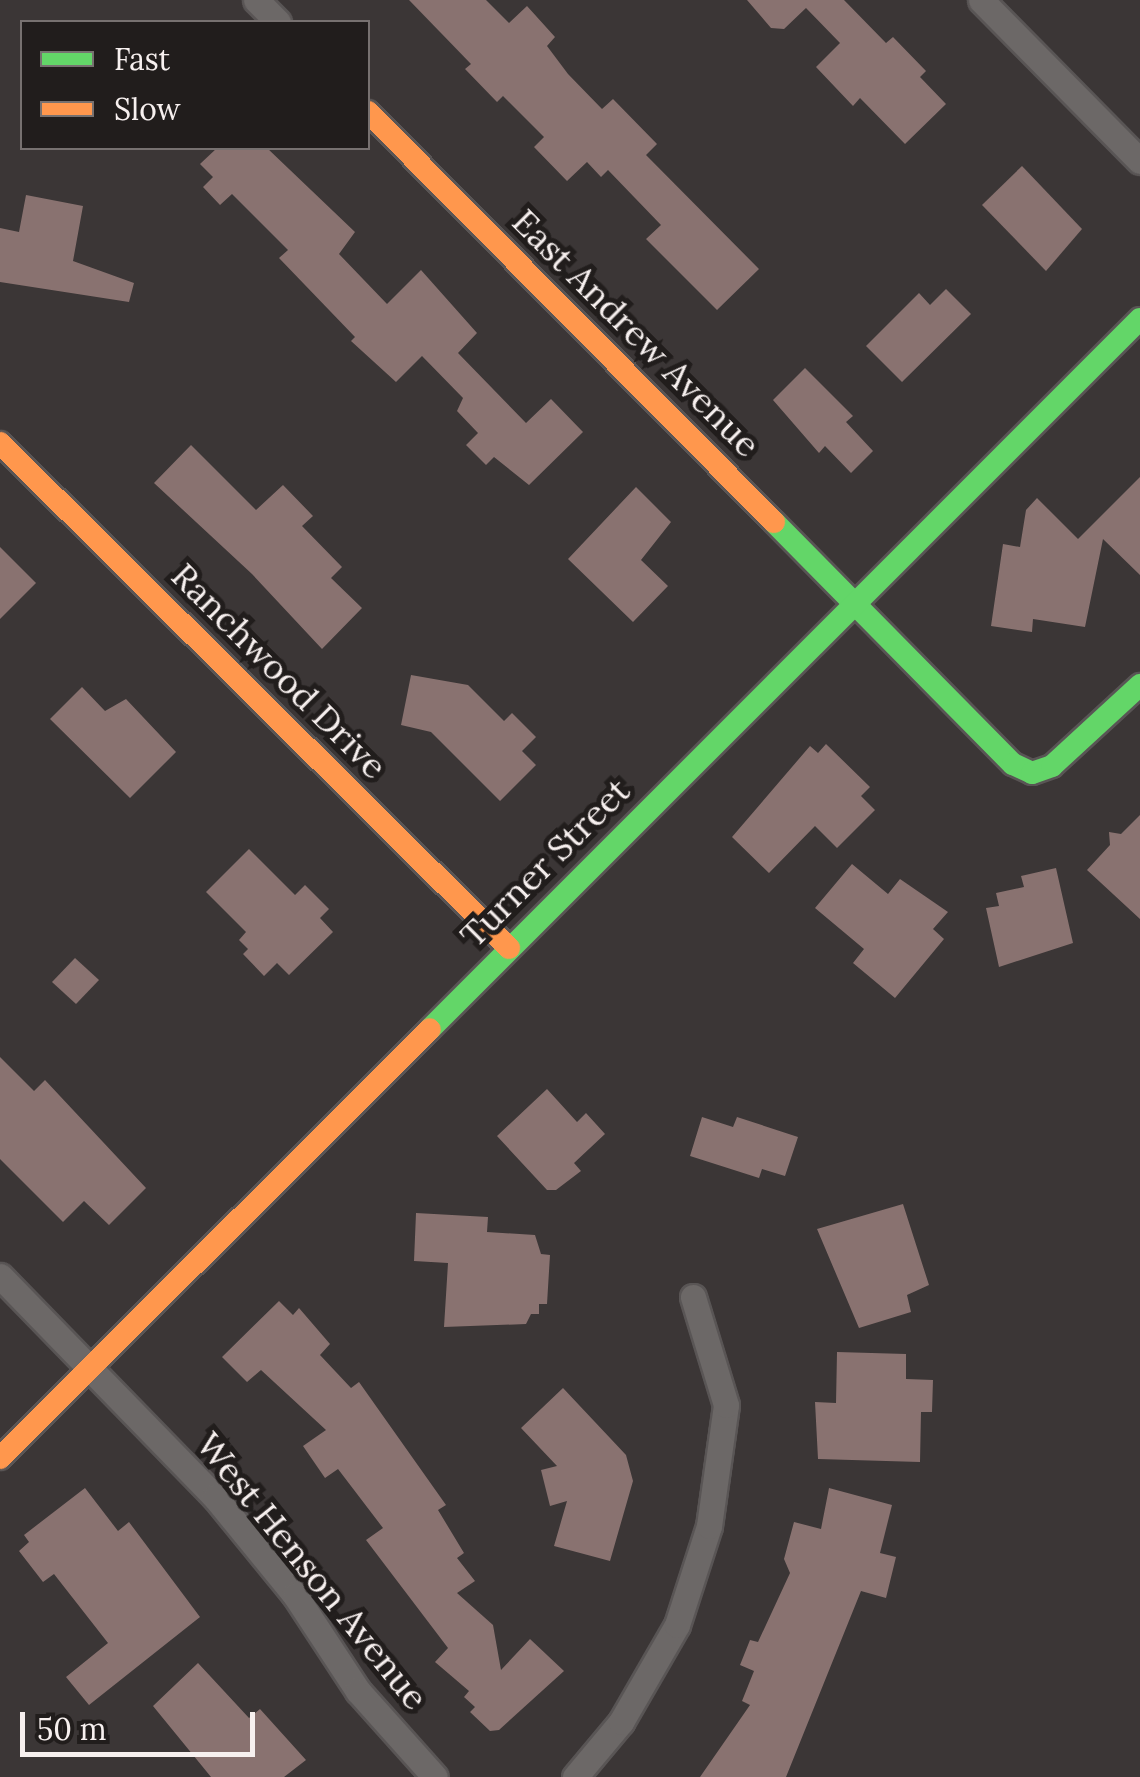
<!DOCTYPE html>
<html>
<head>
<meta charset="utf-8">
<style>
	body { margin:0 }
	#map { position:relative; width:1140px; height:1777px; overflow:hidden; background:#3b3636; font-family:Lora,serif }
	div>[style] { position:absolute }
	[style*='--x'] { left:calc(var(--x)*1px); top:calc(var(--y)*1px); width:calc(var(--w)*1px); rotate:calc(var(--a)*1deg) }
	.building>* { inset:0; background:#897270 }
	.roads { filter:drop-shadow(2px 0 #595555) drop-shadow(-2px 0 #595555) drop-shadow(0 2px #595555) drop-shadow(0 -2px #595555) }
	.street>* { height:25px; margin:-12.5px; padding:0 12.5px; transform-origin:12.5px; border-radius:12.5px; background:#6c6867 }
	.fast>* { height:22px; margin:-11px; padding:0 11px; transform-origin:11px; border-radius:11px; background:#63d668 }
	.slow>* { height:22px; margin:-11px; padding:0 11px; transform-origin:11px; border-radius:11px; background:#ff974d }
	span { translate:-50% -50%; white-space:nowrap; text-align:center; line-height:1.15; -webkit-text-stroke:10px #211d1c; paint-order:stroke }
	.street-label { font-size:35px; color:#f7f0ef }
	.legend { position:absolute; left:20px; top:20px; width:350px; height:130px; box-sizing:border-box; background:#211d1c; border:2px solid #777170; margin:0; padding:12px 18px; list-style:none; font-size:30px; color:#f7f0ef }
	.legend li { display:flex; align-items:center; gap:20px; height:50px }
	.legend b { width:50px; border:2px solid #777170 }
	.scale { position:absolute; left:20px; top:1712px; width:235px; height:45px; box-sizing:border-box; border:5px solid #f7f0ef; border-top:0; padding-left:12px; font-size:30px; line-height:35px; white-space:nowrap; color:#f7f0ef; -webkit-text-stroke:8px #211d1c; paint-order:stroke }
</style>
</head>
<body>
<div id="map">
	<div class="building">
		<i style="clip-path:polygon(409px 0,486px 0,509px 23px,527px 6px,555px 37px,547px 46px,568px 74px,602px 109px,613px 99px,657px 144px,646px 155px,759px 269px,717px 310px,646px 239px,661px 225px,608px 170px,601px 177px,587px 162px,567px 181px,534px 147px,544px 137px,503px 96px,497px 102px,465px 69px,471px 64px)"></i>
		<i style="clip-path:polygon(747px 0,844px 0,886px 43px,893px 37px,926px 71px,920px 77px,946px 104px,905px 144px,860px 98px,853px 106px,816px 67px,840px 43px,806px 8px,784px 29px,771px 28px)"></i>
		<i style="clip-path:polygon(217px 148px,267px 148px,355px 232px,339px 254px,387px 304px,421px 270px,477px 333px,458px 353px,526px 423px,551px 399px,583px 432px,529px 485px,494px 457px,486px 465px,466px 445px,478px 433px,457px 411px,463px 398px,422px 356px,396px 382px,351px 341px,355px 337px,279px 258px,288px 250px,232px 194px,220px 205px,203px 187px,213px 177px,200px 164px)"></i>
		<i style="clip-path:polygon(1022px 166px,1082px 229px,1046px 271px,982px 205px)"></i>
		<i style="clip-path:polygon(26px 195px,83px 206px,73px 261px,134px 283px,129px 302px,0 282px,0 228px,19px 232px)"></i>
		<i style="clip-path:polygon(946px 289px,971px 314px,902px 382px,866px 346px,919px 293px,930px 305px)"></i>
		<i style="clip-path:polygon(805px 368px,853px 416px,846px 422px,873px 451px,851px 473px,825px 446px,819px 453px,773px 400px)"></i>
		<i style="clip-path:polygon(191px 445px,256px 510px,283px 485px,313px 516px,302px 526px,342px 567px,331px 578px,362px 608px,322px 649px,252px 574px,154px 483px)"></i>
		<i style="clip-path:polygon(1140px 477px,1140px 575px,1103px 539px,1085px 627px,1033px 619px,1032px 632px,991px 626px,1003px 544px,1020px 547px,1026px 510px,1037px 498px,1078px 539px)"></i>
		<i style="clip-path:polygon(636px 487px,671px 522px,641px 560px,668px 586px,633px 622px,568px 559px)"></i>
		<i style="clip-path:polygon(0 547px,36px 583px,0 619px)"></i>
		<i style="clip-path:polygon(411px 675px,468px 685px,504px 721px,512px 713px,536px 737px,522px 751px,536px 765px,500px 801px,431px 732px,401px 725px)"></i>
		<i style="clip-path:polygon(82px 687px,105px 711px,126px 699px,176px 752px,130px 798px,50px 719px)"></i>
		<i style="clip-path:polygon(826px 744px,870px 787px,861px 796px,875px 810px,837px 848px,815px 826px,769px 873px,732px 837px,810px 746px,818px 753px)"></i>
		<i style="clip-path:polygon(1140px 815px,1140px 919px,1087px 870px,1110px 845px,1109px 832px,1121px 834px)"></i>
		<i style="clip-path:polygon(249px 849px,295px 895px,305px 885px,329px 909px,320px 918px,333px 932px,289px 975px,277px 963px,264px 976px,243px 954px,248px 949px,239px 940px,246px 932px,206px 892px)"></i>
		<i style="clip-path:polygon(852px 864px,888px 894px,900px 879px,948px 912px,933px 929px,944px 939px,895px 998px,853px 963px,864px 949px,815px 908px)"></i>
		<i style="clip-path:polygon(1056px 868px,1073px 943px,999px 967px,986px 908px,999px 906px,996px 893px,1024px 887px,1021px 876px)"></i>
		<i style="clip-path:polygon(75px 958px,99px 980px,76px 1004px,52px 982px)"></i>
		<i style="clip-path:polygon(0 1057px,34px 1091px,45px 1080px,146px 1188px,109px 1225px,84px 1201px,63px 1222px,0 1159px)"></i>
		<i style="clip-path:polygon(547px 1089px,577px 1122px,586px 1113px,605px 1134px,574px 1163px,581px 1171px,556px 1190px,547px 1190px,497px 1136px)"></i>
		<i style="clip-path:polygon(702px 1117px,733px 1127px,737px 1117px,798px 1137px,785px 1176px,762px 1169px,759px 1178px,690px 1156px)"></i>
		<i style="clip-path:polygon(903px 1204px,929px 1285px,907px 1295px,911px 1312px,859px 1328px,817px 1229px)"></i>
		<i style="clip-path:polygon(416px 1213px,488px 1217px,487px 1232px,535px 1235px,541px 1254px,550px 1255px,547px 1304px,539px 1304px,539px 1314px,531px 1314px,526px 1324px,444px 1327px,448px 1263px,414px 1261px)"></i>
		<i style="clip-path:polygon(279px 1301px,293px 1315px,299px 1308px,330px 1344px,320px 1355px,351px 1388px,359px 1382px,446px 1505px,438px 1510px,464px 1553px,457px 1558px,475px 1581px,457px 1593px,493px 1625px,501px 1670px,530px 1639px,564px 1671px,499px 1730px,490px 1731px,470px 1712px,475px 1707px,464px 1697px,469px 1691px,435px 1662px,448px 1648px,366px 1540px,383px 1528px,338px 1469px,325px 1478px,303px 1446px,326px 1430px,261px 1370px,247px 1382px,222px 1357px)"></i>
		<i style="clip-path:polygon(837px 1352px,906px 1354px,906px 1379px,933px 1380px,932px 1412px,921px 1412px,920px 1462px,818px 1459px,815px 1402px,836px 1403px)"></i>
		<i style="clip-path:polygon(563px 1388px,626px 1455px,633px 1481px,610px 1561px,554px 1546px,567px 1501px,550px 1506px,541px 1470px,557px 1466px,521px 1428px)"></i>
		<i style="clip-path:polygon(85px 1488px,118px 1531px,129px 1522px,200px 1617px,89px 1705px,66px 1677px,108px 1643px,54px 1574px,43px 1582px,19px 1551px,29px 1542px,24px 1535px)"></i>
		<i style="clip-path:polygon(829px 1488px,892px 1505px,880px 1553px,896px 1557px,886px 1598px,861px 1591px,786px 1777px,700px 1777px,750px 1705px,742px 1701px,754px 1671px,740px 1665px,750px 1640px,758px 1642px,790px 1573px,784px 1559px,794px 1522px,821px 1529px)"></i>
		<i style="clip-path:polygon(198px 1663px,249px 1718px,260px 1709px,306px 1760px,284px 1777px,211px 1777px,153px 1706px)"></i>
	</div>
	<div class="roads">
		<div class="street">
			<i style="--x:256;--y:0;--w:31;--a:45"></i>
			<i style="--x:981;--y:0;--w:226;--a:45.4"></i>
			<i style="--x:0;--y:1276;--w:308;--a:45.8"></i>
			<i style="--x:215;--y:1497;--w:127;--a:50.8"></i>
			<i style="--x:295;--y:1595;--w:115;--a:56.7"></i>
			<i style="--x:358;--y:1691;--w:115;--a:48.2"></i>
			<i style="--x:575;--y:1777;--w:72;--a:-50.1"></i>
			<i style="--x:621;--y:1722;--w:112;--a:-60"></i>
			<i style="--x:677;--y:1625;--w:104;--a:-72.1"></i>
			<i style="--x:709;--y:1526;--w:122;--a:-82"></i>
			<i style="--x:726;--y:1405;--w:113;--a:-107"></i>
		</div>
		<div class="fast">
			<i style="--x:774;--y:522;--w:340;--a:45.4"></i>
			<i style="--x:1013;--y:764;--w:21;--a:25"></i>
			<i style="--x:1032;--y:773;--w:21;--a:-19"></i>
			<i style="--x:1052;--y:766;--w:120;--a:-42.6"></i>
			<i style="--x:430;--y:1029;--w:1004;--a:-45"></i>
		</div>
		<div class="slow">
			<i style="--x:368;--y:112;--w:577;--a:45.28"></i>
			<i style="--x:0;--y:443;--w:717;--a:44.77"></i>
			<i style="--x:0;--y:1458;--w:607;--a:-44.93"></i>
		</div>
	</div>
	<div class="street-label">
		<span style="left:636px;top:333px;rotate:45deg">East Andrew Avenue</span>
		<span style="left:279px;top:671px;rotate:45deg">Ranchwood Drive</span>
		<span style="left:545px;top:863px;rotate:-45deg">Turner Street</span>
		<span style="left:312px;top:1571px;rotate:51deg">West Henson Avenue</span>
	</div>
	<ul class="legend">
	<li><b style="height:12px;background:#63d668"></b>Fast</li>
	<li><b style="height:12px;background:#ff974d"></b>Slow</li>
	</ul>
	<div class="scale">50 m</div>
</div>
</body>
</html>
